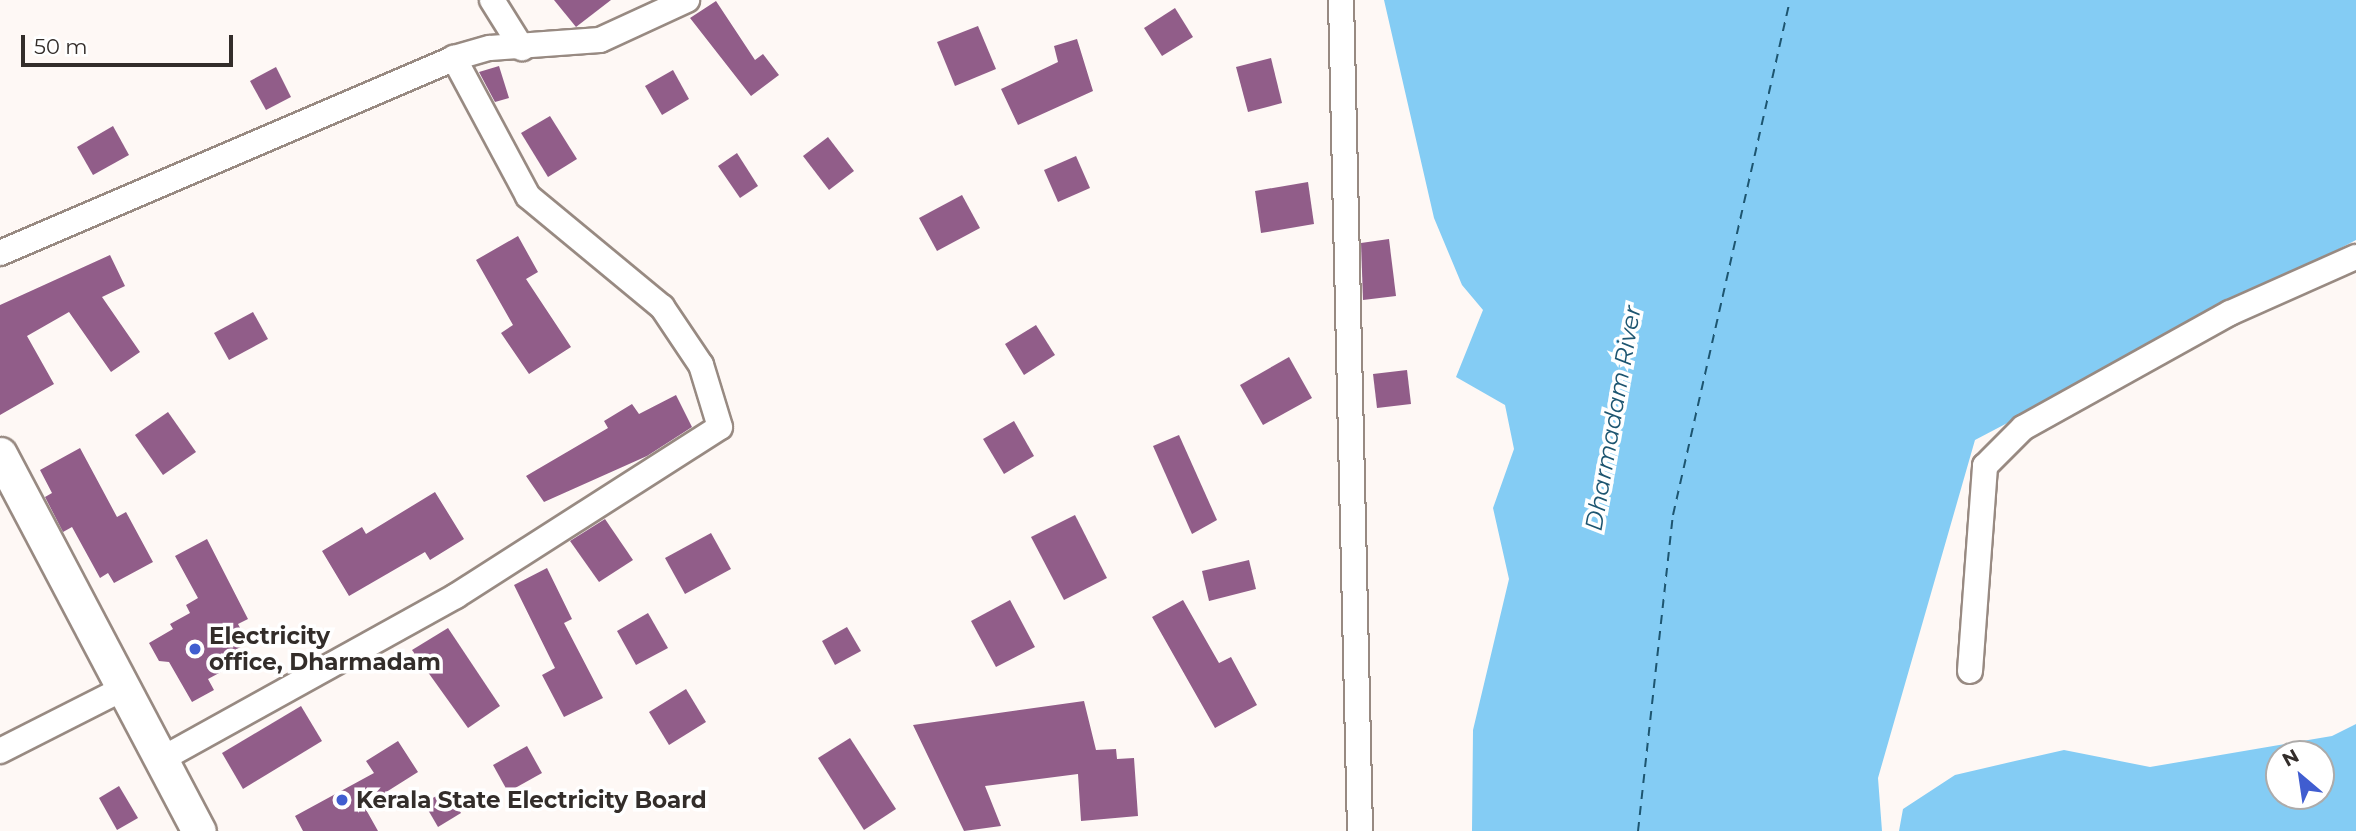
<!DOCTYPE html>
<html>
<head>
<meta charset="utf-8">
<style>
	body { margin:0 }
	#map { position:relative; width:2356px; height:831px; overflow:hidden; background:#fef8f5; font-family:Montserrat,sans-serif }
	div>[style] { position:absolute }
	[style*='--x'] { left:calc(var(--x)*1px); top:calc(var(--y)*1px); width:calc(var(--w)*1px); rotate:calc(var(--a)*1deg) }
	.water>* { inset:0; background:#84ccf4 }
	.ferry>* { height:2px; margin-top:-1px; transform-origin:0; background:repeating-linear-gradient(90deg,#1d5570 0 9px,transparent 0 16px) }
	.building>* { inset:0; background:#915d89 }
	.roads { filter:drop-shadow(2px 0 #988a82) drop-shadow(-2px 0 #988a82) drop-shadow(0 2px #988a82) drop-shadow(0 -2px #988a82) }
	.street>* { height:24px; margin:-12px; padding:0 12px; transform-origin:12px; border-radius:12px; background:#fff }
	.secondary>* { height:33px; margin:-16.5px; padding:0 16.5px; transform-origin:16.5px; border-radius:16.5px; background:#fff }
	.dots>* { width:19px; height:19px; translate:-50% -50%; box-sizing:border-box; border:4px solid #fff; border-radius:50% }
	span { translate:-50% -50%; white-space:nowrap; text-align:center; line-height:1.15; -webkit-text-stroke:7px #fff; paint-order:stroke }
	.poi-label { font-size:23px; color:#332d2a; font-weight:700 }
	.left { translate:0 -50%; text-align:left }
	.water-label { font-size:24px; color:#1d5570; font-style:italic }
	.north { position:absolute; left:2265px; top:740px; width:70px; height:70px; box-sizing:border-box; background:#fff; border:2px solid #adabaa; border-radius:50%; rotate:331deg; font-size:19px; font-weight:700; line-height:28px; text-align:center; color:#332d2a }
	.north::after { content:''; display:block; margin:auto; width:24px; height:32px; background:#405dd0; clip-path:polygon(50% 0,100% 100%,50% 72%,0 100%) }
	.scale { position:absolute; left:21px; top:35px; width:212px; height:32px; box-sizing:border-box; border:4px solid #332d2a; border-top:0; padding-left:9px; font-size:21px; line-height:24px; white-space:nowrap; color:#332d2a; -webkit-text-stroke:5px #fff; paint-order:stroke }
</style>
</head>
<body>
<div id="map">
	<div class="water">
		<i style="clip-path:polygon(1384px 0,2356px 0,2356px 240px,1975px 440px,1878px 778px,1882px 831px,1472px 831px,1473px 730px,1509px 579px,1493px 508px,1514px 449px,1505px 405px,1456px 377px,1483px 310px,1462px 285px,1434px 218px)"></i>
		<i style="clip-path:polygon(evenodd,2356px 724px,2356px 831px,1899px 831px,1903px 809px,1955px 775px,2015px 761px,2064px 750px,2150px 767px,2332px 736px,2356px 724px,2321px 754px,2321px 796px,2279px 796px,2279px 754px,2321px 754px)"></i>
	</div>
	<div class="ferry">
		<i style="--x:1638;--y:831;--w:318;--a:-83.7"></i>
		<i style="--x:1673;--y:515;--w:528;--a:-77.2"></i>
	</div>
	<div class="building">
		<i style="clip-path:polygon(554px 0,611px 0,576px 27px)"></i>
		<i style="clip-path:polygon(716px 1px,755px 60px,763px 54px,779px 75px,751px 96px,690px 18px)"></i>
		<i style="clip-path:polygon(1175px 8px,1193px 37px,1162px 56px,1144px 28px)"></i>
		<i style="clip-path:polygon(978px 26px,996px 69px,955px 86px,937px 42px)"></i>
		<i style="clip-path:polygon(1077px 39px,1093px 91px,1018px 125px,1001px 89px,1058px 62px,1054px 46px)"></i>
		<i style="clip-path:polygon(1271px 58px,1282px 103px,1248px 112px,1236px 67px)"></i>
		<i style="clip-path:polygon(499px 66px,509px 98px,495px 102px,479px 72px)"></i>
		<i style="clip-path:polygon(276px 67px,291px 97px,266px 110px,250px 81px)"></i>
		<i style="clip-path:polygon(673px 70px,689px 99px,662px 115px,645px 86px)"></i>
		<i style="clip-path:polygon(550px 116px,577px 159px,548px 177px,521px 133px)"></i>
		<i style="clip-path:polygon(113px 126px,129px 155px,93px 175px,77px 147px)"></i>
		<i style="clip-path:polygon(828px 137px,854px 171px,829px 190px,803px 156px)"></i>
		<i style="clip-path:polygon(737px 153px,758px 186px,740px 198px,718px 166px)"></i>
		<i style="clip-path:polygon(1076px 156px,1090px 188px,1058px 202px,1044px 170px)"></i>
		<i style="clip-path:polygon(1308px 182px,1314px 224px,1261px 233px,1255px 191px)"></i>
		<i style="clip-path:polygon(962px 195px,980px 228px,937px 251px,919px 218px)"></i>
		<i style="clip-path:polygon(518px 236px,538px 272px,526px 279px,571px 347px,529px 374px,501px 333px,513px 325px,476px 260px)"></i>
		<i style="clip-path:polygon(1389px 239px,1396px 296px,1363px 300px,1361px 243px)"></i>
		<i style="clip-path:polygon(110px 255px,125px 286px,102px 297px,140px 352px,111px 372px,69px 312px,27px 336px,54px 384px,0 415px,0 305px)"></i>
		<i style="clip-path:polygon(253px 312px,268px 339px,229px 360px,214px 333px)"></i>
		<i style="clip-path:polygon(1036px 325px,1055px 355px,1024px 375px,1005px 344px)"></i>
		<i style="clip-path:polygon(1289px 357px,1312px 398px,1263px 425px,1240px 385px)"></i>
		<i style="clip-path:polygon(1407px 370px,1411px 404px,1377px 408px,1373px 374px)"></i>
		<i style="clip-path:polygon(676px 395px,692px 427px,647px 456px,544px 502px,526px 476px,608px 428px,604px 421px,632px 404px,639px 414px)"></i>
		<i style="clip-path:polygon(168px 412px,196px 452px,163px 475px,135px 435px)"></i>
		<i style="clip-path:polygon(1014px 421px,1034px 456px,1004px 474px,983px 439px)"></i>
		<i style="clip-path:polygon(1179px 435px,1217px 520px,1192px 534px,1153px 446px)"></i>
		<i style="clip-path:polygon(80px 448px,117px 517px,126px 512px,153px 562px,114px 583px,108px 573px,100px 578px,72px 527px,63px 532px,45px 497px,52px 493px,40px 470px)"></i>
		<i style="clip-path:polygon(435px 492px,464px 539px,430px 560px,425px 552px,349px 596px,322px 551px,362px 527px,366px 534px)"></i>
		<i style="clip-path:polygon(1075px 515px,1107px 578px,1064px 600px,1031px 537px)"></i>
		<i style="clip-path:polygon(605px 519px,633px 560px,599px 582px,570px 541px)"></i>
		<i style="clip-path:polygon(711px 533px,731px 569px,685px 594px,665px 558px)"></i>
		<i style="clip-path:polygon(207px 539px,248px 619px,238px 624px,248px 643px,226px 655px,232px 666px,208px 679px,214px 690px,192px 702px,169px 662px,159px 661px,149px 643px,173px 629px,170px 624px,190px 613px,186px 605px,198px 598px,175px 556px)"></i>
		<i style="clip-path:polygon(1249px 560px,1256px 589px,1209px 601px,1202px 571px)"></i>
		<i style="clip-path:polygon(547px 568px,572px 619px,564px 623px,603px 698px,564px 717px,542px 675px,555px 668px,514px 585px)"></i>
		<i style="clip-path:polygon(1010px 600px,1035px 647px,996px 667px,971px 621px)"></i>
		<i style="clip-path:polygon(1183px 600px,1219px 663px,1231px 657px,1257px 705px,1215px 728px,1152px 617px)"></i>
		<i style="clip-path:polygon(648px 613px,668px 648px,636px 665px,617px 631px)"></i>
		<i style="clip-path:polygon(847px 627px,861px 651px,835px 665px,822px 641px)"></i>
		<i style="clip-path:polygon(448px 628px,500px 706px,468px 728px,412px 650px)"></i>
		<i style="clip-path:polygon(686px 689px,706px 722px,669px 745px,649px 712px)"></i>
		<i style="clip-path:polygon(1084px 701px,1096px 750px,1116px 749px,1117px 759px,1134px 758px,1138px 816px,1081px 821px,1078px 774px,985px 786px,1001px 826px,964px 831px,913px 725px)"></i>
		<i style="clip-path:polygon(301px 706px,322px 741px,243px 789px,222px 753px)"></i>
		<i style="clip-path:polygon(850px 738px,896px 809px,864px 830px,818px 758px)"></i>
		<i style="clip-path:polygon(398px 741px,418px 772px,364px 806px,378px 831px,303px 831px,295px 816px,374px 773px,366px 761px)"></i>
		<i style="clip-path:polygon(527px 746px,542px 773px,508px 792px,493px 765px)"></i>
		<i style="clip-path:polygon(119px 786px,138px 818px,117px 830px,99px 798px)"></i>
		<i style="clip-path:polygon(447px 790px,461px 813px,438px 827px,424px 803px)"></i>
	</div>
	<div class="roads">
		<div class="street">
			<i style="--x:492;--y:0;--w:57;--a:58"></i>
			<i style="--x:1341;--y:0;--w:831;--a:88.69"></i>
			<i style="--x:0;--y:253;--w:494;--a:-23.2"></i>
			<i style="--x:454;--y:58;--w:37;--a:-16"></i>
			<i style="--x:490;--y:48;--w:110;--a:-4.2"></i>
			<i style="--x:600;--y:40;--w:96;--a:-24.7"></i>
			<i style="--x:1970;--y:671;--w:206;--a:-85.8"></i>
			<i style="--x:1985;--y:466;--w:54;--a:-45"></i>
			<i style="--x:2023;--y:428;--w:237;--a:-29.1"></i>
			<i style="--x:2230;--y:313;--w:138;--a:-24"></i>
			<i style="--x:0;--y:751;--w:137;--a:-26.9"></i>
			<i style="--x:162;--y:759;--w:336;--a:-29"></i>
			<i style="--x:456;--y:596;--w:313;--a:-32.6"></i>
			<i style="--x:720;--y:427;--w:65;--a:-107"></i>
			<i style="--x:701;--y:365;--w:70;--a:-123.9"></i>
			<i style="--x:662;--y:307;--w:174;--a:-140.4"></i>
			<i style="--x:528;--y:196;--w:157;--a:-118.2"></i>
		</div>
		<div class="secondary">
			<i style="--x:0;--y:454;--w:426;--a:62.2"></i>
		</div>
	</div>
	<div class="dots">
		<i style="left:195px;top:649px;background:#405dd0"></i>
		<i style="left:342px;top:800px;background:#405dd0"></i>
	</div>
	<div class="poi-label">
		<span class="left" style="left:209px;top:649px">Electricity<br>office, Dharmadam</span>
		<span class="left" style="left:356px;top:800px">Kerala State Electricity Board</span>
	</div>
	<div class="water-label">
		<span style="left:1613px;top:418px;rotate:-80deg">Dharmadam River</span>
	</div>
	<div class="north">N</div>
	<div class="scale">50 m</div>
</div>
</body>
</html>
